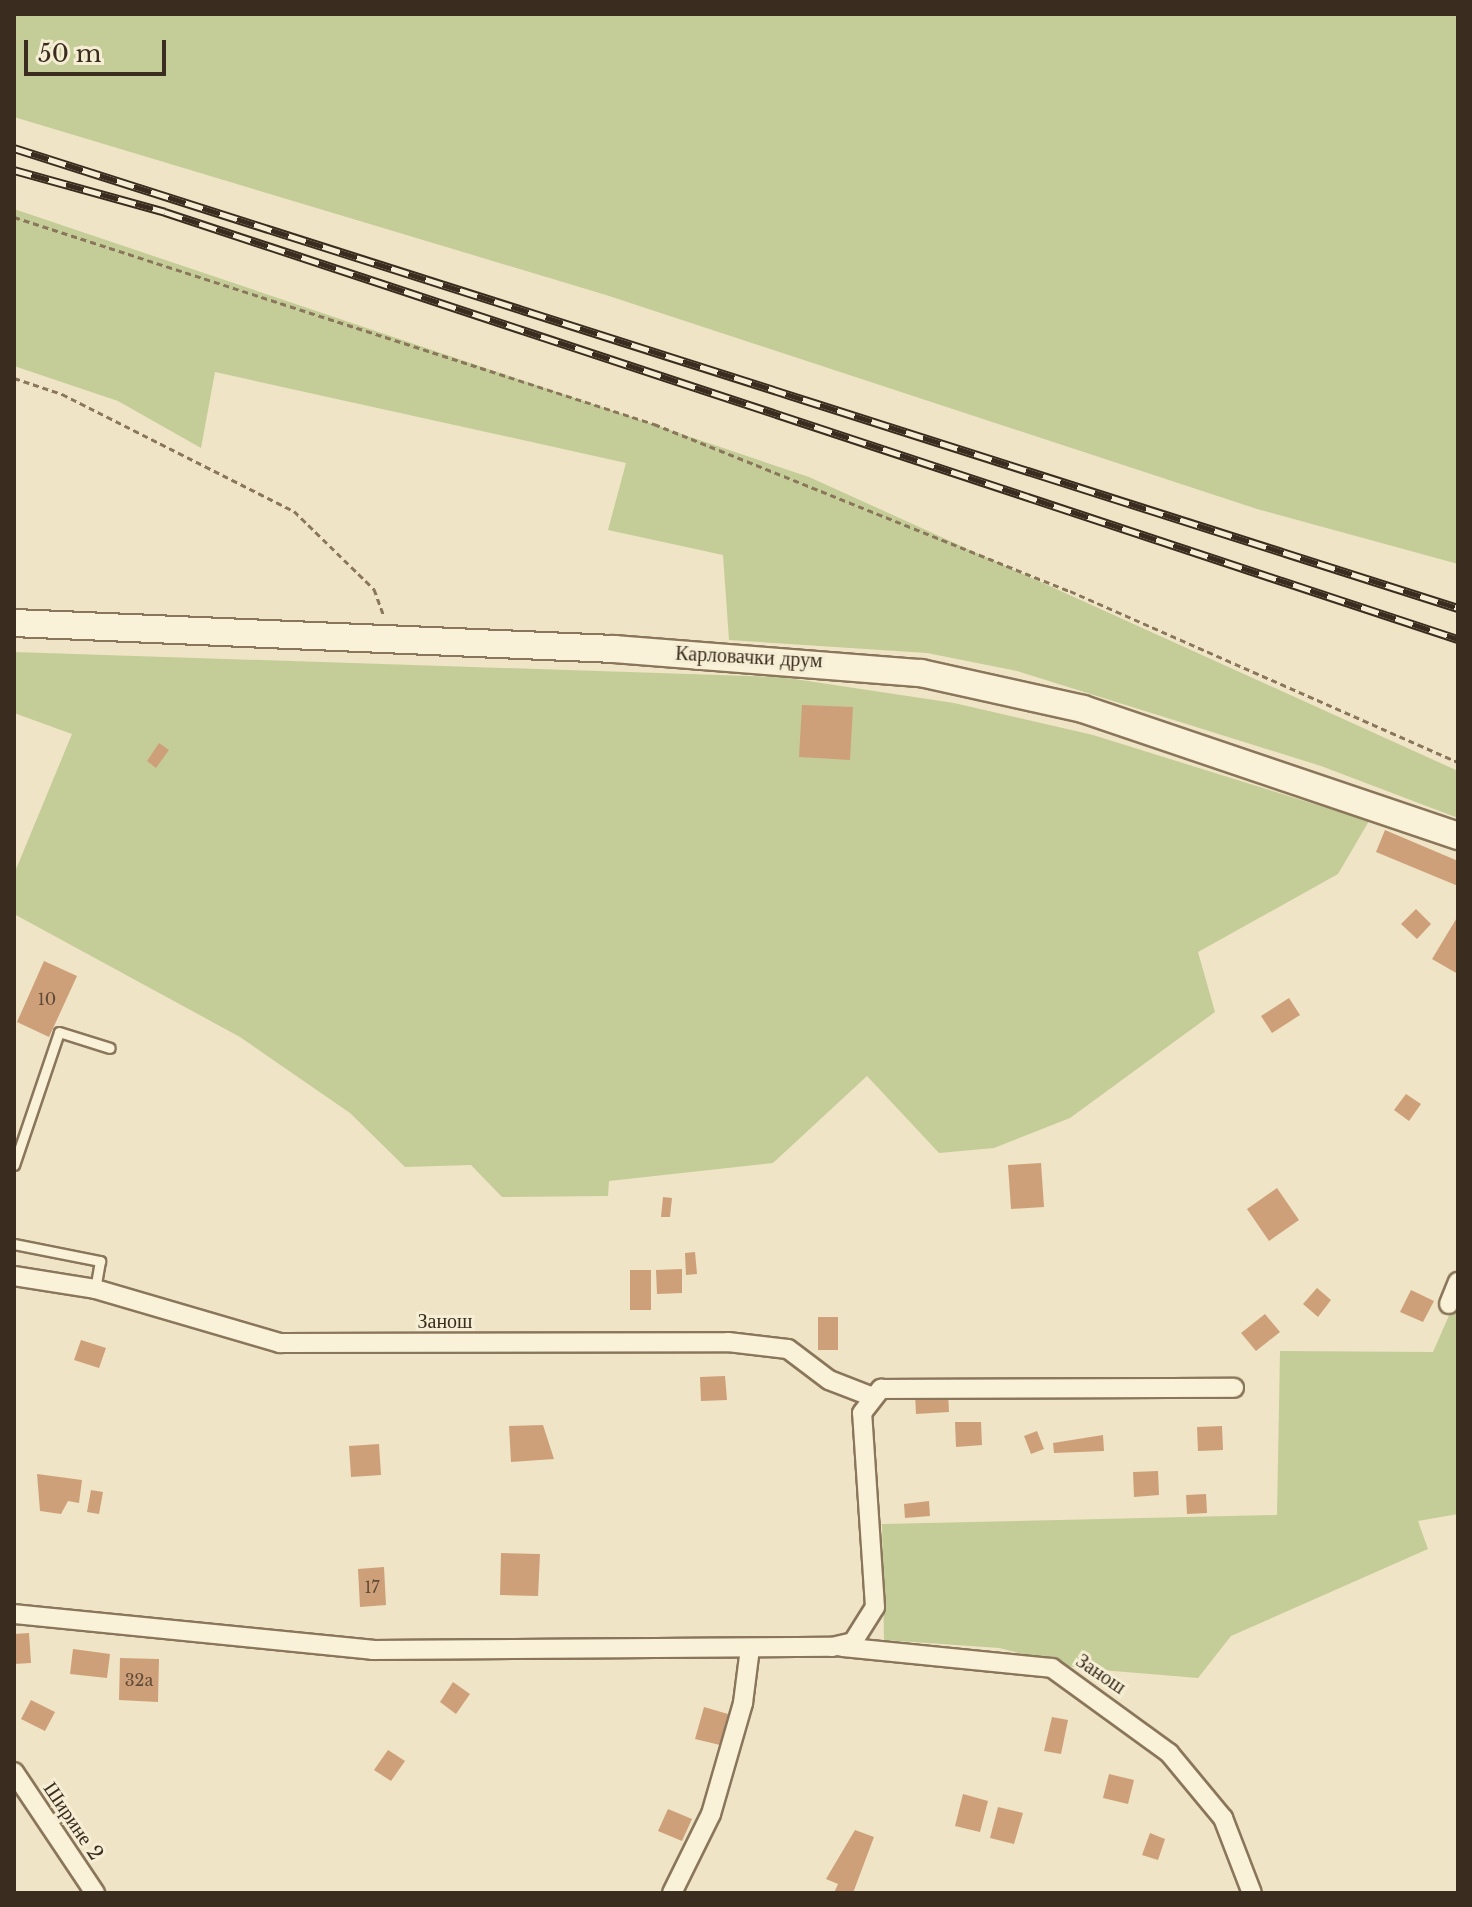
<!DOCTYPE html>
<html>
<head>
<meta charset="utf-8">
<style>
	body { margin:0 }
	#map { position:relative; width:1472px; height:1907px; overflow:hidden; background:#efe4c5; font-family:"Libre Baskerville",serif }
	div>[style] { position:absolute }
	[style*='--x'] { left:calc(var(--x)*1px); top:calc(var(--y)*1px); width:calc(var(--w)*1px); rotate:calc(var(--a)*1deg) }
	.green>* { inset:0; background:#c4cd98 }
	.building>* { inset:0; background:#cda07a }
	.path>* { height:3px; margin-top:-1.5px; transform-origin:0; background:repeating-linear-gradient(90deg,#8a765a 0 6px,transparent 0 10px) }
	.roads { filter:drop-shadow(2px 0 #8a765a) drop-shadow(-2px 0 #8a765a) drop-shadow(0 2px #8a765a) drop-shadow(0 -2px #8a765a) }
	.service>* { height:9px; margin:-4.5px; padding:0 4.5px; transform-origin:4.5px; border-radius:4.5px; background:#f9f1d8 }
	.minor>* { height:18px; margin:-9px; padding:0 9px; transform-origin:9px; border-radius:9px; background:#f9f1d8 }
	.secondary>* { height:26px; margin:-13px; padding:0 13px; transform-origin:13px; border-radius:13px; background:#f9f1d8 }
	.rail>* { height:9px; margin-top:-4.5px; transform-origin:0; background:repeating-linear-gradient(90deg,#f6eed4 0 18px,#3a2d1f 0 36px); box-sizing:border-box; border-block:2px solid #3a2d1f }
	span { translate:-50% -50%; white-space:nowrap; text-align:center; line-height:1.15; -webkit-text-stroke:6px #f6eed4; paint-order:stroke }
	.number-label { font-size:16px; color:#5f4a36 }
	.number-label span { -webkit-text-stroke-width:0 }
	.street-label { font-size:20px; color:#3a2d1f }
	.frame { position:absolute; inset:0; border:16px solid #3a2d1f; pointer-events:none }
	.scale { position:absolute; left:24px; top:40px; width:142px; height:36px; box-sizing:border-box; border:4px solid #3a2d1f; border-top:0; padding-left:10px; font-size:24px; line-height:28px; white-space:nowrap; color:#3a2d1f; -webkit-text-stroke:6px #f6eed4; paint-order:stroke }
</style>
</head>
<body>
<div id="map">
	<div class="green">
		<i style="clip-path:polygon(14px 14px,1458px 14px,1458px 564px,1257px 509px,606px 295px,14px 117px)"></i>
		<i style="clip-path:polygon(14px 209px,809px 477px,1458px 771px,1458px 818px,1321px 766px,1017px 671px,927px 653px,729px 640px,723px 555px,608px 530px,626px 463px,215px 372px,201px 448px,118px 401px,14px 366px)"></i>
		<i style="clip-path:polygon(14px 652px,781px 677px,954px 703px,1093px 735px,1369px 821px,1338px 874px,1198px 952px,1215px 1012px,1070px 1118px,994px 1148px,939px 1153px,867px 1076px,773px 1163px,609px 1181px,608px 1196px,502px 1197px,471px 1165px,405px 1167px,350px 1113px,240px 1037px,14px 914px,14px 874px,72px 734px,14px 713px)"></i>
		<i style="clip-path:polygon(1458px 1295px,1458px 1514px,1418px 1521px,1428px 1549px,1231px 1636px,1198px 1678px,1077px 1668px,999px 1648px,884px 1640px,882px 1524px,1277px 1515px,1280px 1351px,1433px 1352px)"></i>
	</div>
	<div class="building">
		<i style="clip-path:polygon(802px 705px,853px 707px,850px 760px,799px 757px)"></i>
		<i style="clip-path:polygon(159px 743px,169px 750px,156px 768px,147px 761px)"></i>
		<i style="clip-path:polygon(1385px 830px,1458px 861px,1458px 886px,1376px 852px)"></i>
		<i style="clip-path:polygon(1416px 909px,1431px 924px,1417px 939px,1401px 924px)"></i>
		<i style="clip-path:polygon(1458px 916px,1458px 974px,1432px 959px)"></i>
		<i style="clip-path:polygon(44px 961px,77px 976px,49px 1037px,17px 1022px)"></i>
		<i style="clip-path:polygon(1289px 998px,1300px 1015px,1272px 1033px,1261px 1016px)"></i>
		<i style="clip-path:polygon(1406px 1094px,1421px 1104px,1409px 1121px,1394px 1110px)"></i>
		<i style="clip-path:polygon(1041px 1163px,1044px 1207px,1011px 1209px,1008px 1165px)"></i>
		<i style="clip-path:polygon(1277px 1188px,1299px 1220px,1269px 1241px,1247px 1209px)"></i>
		<i style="clip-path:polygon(663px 1197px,672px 1198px,670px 1217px,661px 1217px)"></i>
		<i style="clip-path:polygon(695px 1252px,697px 1274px,686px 1275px,685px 1253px)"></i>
		<i style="clip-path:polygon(682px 1269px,682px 1293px,657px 1294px,656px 1270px)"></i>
		<i style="clip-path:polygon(630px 1270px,651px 1270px,651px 1310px,630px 1310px)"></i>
		<i style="clip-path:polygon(1317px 1288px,1331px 1300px,1318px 1317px,1303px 1304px)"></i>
		<i style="clip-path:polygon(1411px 1290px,1434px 1301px,1423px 1322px,1400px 1312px)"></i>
		<i style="clip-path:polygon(1265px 1314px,1280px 1332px,1256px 1351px,1241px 1333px)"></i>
		<i style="clip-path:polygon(818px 1317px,838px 1317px,838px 1350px,818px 1350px)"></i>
		<i style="clip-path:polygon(81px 1340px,106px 1348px,99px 1368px,74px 1360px)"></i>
		<i style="clip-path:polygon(725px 1376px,727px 1400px,701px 1401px,700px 1377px)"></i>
		<i style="clip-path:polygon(948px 1391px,949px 1412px,916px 1414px,915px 1393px)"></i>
		<i style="clip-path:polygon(955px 1422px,981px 1422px,982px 1445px,956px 1447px)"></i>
		<i style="clip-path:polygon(543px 1425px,554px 1459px,511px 1462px,509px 1426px)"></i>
		<i style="clip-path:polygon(1222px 1426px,1223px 1450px,1198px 1451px,1197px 1427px)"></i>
		<i style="clip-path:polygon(1037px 1431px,1044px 1449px,1031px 1454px,1024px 1436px)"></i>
		<i style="clip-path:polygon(1103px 1435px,1104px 1451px,1054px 1453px,1053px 1443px)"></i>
		<i style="clip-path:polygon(379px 1444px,381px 1475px,351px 1477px,349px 1446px)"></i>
		<i style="clip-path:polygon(1158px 1471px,1159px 1495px,1134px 1497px,1133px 1472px)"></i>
		<i style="clip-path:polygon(37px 1474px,82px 1480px,79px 1503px,68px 1501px,61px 1514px,40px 1511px)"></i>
		<i style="clip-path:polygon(91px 1490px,103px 1492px,99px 1514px,87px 1512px)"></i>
		<i style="clip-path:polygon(1206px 1494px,1207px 1513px,1187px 1514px,1186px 1495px)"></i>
		<i style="clip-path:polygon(929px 1501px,930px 1516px,905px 1518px,904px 1504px)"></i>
		<i style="clip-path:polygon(501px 1553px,540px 1554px,538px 1596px,500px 1595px)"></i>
		<i style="clip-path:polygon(384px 1567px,386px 1605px,360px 1607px,358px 1569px)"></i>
		<i style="clip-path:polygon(29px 1633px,31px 1663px,14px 1664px,14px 1634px)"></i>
		<i style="clip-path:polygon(73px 1649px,110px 1654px,107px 1678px,70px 1674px)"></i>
		<i style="clip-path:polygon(120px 1658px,159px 1659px,158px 1702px,119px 1700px)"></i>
		<i style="clip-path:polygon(453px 1682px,470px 1694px,456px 1714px,440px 1702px)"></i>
		<i style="clip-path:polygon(31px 1700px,55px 1712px,45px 1731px,21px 1719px)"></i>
		<i style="clip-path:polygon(704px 1707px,728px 1714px,720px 1745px,695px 1739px)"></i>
		<i style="clip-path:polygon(1052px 1717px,1068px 1720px,1061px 1754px,1044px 1751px)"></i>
		<i style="clip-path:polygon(388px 1750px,405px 1761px,391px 1781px,374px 1770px)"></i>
		<i style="clip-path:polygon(1109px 1774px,1134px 1780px,1128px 1804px,1103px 1798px)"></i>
		<i style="clip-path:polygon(963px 1794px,988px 1801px,980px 1832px,955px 1826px)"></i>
		<i style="clip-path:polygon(998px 1807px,1023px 1813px,1014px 1844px,990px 1838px)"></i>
		<i style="clip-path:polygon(668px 1809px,692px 1819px,682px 1841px,658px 1831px)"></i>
		<i style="clip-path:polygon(855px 1830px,874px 1837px,853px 1893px,834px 1893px,838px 1884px,826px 1879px)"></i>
		<i style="clip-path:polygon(1150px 1833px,1165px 1839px,1158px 1860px,1142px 1855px)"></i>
	</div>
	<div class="path">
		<i style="--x:14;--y:217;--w:673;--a:17.92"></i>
		<i style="--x:654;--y:424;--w:448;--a:21.9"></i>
		<i style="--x:1070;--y:591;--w:424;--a:23.8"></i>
		<i style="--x:14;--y:378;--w:51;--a:18.4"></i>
		<i style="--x:62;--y:394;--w:260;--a:26.8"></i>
		<i style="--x:294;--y:511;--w:112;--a:44.3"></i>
		<i style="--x:374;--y:589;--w:29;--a:70"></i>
	</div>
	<div class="roads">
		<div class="service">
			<i style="--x:14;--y:1165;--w:140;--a:-71.3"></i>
			<i style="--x:59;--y:1032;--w:53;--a:17.4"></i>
			<i style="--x:14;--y:1244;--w:88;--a:11.2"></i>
			<i style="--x:100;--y:1261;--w:28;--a:100"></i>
		</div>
		<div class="minor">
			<i style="--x:14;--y:1276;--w:82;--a:9.1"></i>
			<i style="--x:95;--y:1289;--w:193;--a:16.3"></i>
			<i style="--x:280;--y:1343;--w:448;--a:-0.1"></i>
			<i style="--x:728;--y:1342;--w:60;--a:6.7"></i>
			<i style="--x:788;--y:1349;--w:51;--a:37.1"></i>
			<i style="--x:829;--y:1380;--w:44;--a:21.3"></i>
			<i style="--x:1449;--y:1304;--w:24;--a:-68"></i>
			<i style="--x:14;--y:1614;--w:361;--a:5.7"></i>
			<i style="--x:373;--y:1650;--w:459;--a:-0.4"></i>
			<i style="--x:832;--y:1647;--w:22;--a:-13"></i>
			<i style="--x:853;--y:1642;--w:41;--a:-57.8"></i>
			<i style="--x:875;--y:1607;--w:194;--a:-93.8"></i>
			<i style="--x:862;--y:1413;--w:31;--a:-52"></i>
			<i style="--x:881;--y:1389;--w:353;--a:-0.2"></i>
			<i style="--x:842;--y:1647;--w:211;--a:5.7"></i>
			<i style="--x:1052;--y:1668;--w:145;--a:36"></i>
			<i style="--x:1169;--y:1753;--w:85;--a:50.3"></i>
			<i style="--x:1223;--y:1818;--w:80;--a:68.9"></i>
			<i style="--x:14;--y:1772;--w:146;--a:56.2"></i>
			<i style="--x:672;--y:1893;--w:88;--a:-63.7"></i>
			<i style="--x:711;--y:1814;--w:116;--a:-73.9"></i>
			<i style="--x:743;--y:1703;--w:55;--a:-82.7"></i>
		</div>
		<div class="secondary">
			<i style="--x:14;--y:623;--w:601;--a:2.48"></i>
			<i style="--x:614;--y:649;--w:308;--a:4.5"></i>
			<i style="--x:921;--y:673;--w:166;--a:12.5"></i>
			<i style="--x:1083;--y:709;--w:396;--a:18.7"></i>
		</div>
	</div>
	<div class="rail">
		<i style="--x:14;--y:148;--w:1515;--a:17.67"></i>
		<i style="--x:14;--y:170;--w:157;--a:15.5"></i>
		<i style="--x:165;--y:212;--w:1362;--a:18.28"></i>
	</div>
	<div class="number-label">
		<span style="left:47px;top:999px">10</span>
		<span style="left:372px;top:1587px">17</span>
		<span style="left:139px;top:1680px">32a</span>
	</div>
	<div class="street-label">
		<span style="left:749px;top:657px;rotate:3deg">Карловачки друм</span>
		<span style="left:445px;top:1321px">Занош</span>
		<span style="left:1101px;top:1674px;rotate:34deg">Занош</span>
		<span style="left:73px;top:1821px;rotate:56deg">Ширине 2</span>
	</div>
	<div class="frame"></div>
	<div class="scale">50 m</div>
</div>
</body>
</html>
